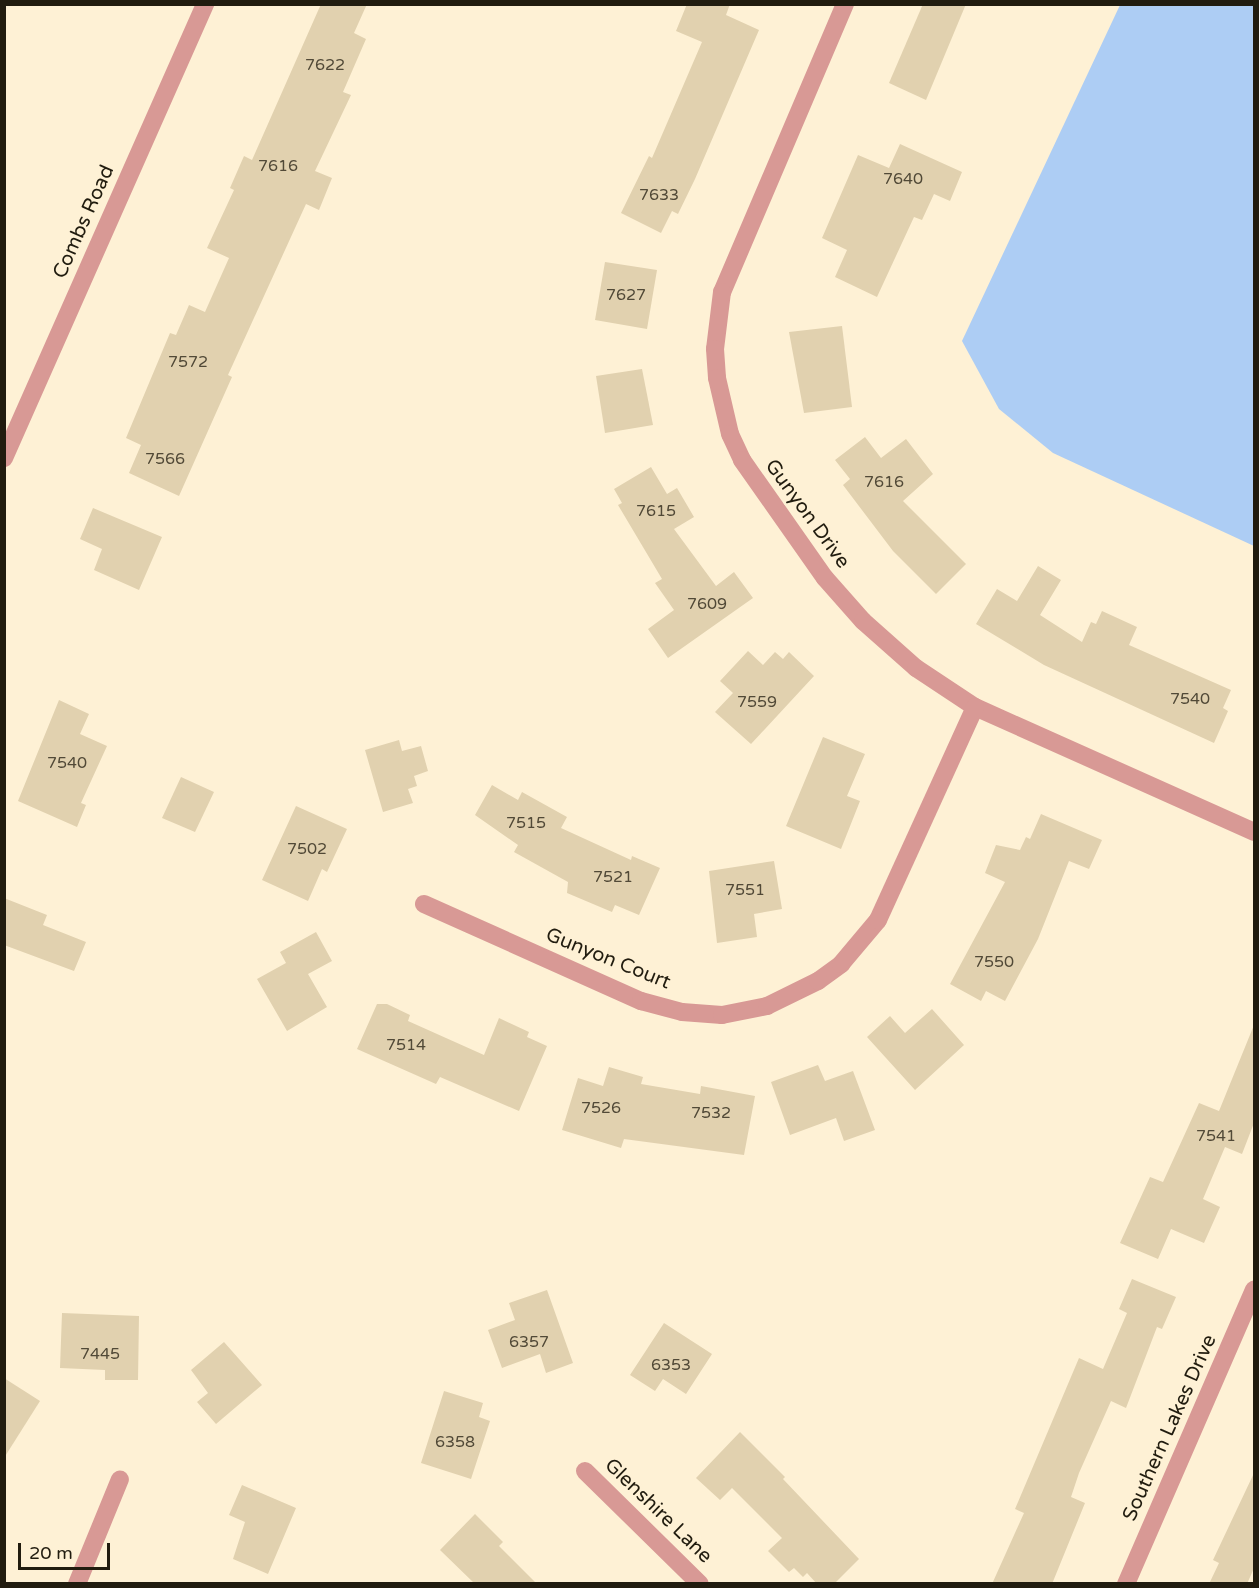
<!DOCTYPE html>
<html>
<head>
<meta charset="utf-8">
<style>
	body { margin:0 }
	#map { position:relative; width:1259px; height:1588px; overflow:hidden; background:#fef1d5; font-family:"Varela Round",sans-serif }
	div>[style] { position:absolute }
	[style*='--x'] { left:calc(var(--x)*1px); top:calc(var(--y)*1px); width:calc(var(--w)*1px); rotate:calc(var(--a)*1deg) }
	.water>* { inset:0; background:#adcdf4 }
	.building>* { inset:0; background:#e1d1af }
	.minor>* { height:18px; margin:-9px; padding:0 9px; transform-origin:9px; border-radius:9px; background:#d89995 }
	span { translate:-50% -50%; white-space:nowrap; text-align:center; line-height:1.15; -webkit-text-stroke:5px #fef1d5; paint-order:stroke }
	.number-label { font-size:16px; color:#514937 }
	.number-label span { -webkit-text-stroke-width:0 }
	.street-label { font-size:20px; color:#211c0f }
	.frame { position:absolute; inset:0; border:6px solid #211c0f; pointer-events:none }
	.scale { position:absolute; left:18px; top:1543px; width:92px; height:27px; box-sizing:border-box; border:3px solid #211c0f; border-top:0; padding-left:8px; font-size:18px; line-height:21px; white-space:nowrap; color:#211c0f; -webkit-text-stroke:4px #fef1d5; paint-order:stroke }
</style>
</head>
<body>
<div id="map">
	<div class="water">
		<i style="clip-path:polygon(1120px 5px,1254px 5px,1254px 546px,1053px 453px,999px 409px,962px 341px)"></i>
	</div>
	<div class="building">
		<i style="clip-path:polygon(321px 4px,367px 4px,354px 33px,366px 39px,343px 92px,351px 95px,315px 171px,332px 178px,319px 210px,306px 204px,228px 375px,232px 377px,179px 496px,129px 473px,141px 445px,126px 438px,170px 333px,176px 335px,189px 305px,205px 312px,229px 258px,207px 248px,234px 190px,230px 188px,244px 156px,252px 160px)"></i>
		<i style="clip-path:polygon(687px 4px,730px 4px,726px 15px,759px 30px,695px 179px,678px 214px,672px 211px,661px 233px,621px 213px,649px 156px,652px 158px,702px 42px,676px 31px)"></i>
		<i style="clip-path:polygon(923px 4px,966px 4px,926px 100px,889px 83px)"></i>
		<i style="clip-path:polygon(900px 144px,962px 172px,950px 201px,934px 194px,922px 220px,914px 217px,877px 297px,835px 277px,847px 250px,822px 238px,858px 155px,889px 168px)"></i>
		<i style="clip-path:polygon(605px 262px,657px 270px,647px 329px,595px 320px)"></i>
		<i style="clip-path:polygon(842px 326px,852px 407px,804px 413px,789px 332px)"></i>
		<i style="clip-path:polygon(642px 369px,653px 425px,605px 433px,596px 376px)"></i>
		<i style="clip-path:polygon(865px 437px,881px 458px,906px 439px,933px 474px,903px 501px,966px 564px,936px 594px,893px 551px,843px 485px,850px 479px,835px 460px)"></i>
		<i style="clip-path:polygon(651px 467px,667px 494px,677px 488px,694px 517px,674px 529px,716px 586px,734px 572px,753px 598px,668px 658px,648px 629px,674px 610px,655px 583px,662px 579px,618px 505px,622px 503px,614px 489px)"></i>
		<i style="clip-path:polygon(93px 508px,162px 537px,139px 590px,94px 570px,102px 549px,80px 539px)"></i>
		<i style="clip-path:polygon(1038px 566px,1061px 580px,1040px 615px,1082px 642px,1091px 622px,1096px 624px,1102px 611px,1137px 627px,1129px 645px,1231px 690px,1223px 708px,1228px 711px,1214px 743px,1044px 665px,976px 624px,997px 589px,1017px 601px)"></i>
		<i style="clip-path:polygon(748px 651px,763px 665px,775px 652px,783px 659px,789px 652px,814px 676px,751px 744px,715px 712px,733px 693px,720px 681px)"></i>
		<i style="clip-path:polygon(59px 700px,89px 714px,80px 734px,107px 746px,81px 803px,86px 805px,77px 827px,18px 801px)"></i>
		<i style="clip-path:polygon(823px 737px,865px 754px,847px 796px,860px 801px,841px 849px,786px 826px)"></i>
		<i style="clip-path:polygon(399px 740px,402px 751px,421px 746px,428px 771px,414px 776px,417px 786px,408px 789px,413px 803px,383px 812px,365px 750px)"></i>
		<i style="clip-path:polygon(181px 777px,214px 792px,195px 832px,162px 818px)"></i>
		<i style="clip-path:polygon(492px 785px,518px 800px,522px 792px,567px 817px,561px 828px,631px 860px,632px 856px,660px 868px,639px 915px,615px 905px,612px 912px,567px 893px,568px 882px,514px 852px,518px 845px,475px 815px)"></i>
		<i style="clip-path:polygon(296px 806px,347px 829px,327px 872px,322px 869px,308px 901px,262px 880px)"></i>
		<i style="clip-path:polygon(1041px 814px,1102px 840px,1089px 869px,1069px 861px,1038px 939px,1005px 1001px,986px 991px,981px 1001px,950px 984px,1005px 882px,985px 873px,996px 845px,1020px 850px,1026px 837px,1030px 839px)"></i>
		<i style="clip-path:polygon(774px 861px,782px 909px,754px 914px,757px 937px,717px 943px,709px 871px)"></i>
		<i style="clip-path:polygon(4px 898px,47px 915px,43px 925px,86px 942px,74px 971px,4px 945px)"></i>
		<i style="clip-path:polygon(316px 932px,332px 961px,308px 974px,327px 1007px,287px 1031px,257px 979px,286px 963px,280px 952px)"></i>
		<i style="clip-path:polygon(377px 1004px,387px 1004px,410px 1015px,408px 1021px,484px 1055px,499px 1018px,529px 1032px,527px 1037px,547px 1046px,519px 1111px,440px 1077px,436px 1084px,357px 1049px)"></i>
		<i style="clip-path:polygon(932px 1009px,964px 1045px,915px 1090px,867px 1037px,890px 1016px,905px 1033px)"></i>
		<i style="clip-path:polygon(1254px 1025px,1254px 1123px,1242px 1154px,1225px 1147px,1203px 1199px,1220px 1207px,1204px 1243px,1171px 1229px,1158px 1259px,1120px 1243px,1150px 1177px,1163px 1182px,1199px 1103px,1219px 1111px)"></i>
		<i style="clip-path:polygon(818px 1065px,825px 1081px,853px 1071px,875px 1130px,844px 1141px,836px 1118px,790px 1135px,771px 1082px)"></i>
		<i style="clip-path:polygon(609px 1067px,643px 1077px,641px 1084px,700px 1094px,701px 1086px,755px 1096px,744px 1155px,624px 1139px,621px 1148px,562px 1130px,578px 1078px,603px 1086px)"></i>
		<i style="clip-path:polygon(1132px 1279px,1176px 1297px,1162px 1329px,1157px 1327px,1126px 1408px,1111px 1401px,1079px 1473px,1071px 1497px,1085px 1503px,1052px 1584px,992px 1584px,1024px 1513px,1015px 1509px,1079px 1358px,1103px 1369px,1127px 1313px,1119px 1309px)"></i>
		<i style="clip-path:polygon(547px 1290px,573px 1363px,546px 1373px,540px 1354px,502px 1368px,488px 1330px,515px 1320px,509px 1303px)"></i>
		<i style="clip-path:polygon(62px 1313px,139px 1316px,138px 1380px,105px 1380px,105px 1370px,60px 1368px)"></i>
		<i style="clip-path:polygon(664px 1323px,712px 1354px,686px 1394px,663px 1379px,655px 1391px,630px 1375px)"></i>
		<i style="clip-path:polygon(224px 1342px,262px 1385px,216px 1424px,197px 1402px,208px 1393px,191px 1370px)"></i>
		<i style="clip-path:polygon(4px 1378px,40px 1401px,4px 1458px)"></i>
		<i style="clip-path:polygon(444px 1391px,483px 1403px,479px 1417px,490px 1421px,471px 1479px,421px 1463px)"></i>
		<i style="clip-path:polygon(740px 1432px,785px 1477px,783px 1479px,859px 1559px,834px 1584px,817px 1584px,807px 1573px,803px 1577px,794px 1568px,789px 1572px,768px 1551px,782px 1538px,732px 1488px,720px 1500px,696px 1478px)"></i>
		<i style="clip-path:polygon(1254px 1473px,1254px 1568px,1247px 1584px,1209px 1584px,1219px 1563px,1213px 1560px)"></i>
		<i style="clip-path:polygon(242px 1485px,296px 1508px,268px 1574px,233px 1559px,245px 1522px,229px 1515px)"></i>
		<i style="clip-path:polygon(475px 1514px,503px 1542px,499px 1546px,537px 1584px,475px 1584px,440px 1550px)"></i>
	</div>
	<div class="minor">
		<i style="--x:845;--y:4;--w:313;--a:113.1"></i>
		<i style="--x:722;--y:292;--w:57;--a:97"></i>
		<i style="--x:715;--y:349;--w:29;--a:86"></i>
		<i style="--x:717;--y:378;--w:57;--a:76.9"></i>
		<i style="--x:730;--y:434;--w:29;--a:65"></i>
		<i style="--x:742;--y:460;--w:144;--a:54.9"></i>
		<i style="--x:825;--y:578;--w:57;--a:48.5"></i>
		<i style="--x:863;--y:621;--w:71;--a:41.6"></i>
		<i style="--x:916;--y:668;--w:71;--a:33.5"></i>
		<i style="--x:975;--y:707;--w:306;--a:24.1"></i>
		<i style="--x:4;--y:458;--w:497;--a:-66.1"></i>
		<i style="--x:424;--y:904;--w:238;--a:24.1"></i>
		<i style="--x:641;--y:1001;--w:42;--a:15"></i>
		<i style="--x:682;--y:1012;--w:40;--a:4.3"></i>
		<i style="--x:722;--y:1015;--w:46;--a:-11.3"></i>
		<i style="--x:767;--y:1006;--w:57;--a:-26.1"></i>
		<i style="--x:818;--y:981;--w:29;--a:-36"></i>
		<i style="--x:841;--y:964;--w:57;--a:-49.9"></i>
		<i style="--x:878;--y:920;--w:234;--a:-65.5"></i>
		<i style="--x:585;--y:1471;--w:161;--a:44.5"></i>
		<i style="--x:77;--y:1584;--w:113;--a:-67.7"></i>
		<i style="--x:1126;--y:1584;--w:321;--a:-66.5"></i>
	</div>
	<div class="number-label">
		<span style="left:325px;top:65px">7622</span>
		<span style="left:278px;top:166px">7616</span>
		<span style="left:903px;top:179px">7640</span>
		<span style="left:659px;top:195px">7633</span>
		<span style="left:626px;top:295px">7627</span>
		<span style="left:188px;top:362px">7572</span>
		<span style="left:165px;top:459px">7566</span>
		<span style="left:884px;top:482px">7616</span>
		<span style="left:656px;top:511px">7615</span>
		<span style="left:707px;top:604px">7609</span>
		<span style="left:1190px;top:699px">7540</span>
		<span style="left:757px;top:702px">7559</span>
		<span style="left:67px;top:763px">7540</span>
		<span style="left:526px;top:823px">7515</span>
		<span style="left:307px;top:849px">7502</span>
		<span style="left:613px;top:877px">7521</span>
		<span style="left:745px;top:890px">7551</span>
		<span style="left:994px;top:962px">7550</span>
		<span style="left:406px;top:1045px">7514</span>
		<span style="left:601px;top:1108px">7526</span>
		<span style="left:711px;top:1113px">7532</span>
		<span style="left:1216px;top:1136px">7541</span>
		<span style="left:529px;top:1342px">6357</span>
		<span style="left:100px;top:1354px">7445</span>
		<span style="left:671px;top:1365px">6353</span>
		<span style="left:455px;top:1442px">6358</span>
	</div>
	<div class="street-label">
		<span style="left:84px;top:222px;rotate:-66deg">Combs Road</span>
		<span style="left:807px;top:514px;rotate:54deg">Gunyon Drive</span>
		<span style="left:608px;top:959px;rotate:22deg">Gunyon Court</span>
		<span style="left:1170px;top:1428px;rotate:-66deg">Southern Lakes Drive</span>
		<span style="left:658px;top:1511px;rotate:44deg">Glenshire Lane</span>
	</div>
	<div class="frame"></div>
	<div class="scale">20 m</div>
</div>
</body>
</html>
